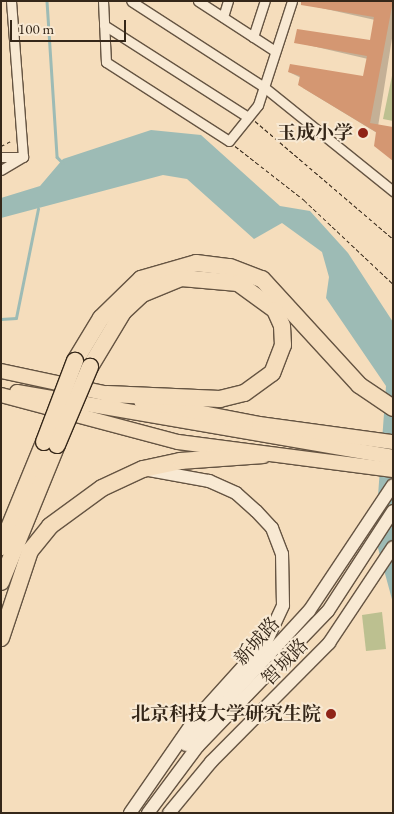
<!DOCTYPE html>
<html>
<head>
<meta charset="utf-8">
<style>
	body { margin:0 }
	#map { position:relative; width:394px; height:814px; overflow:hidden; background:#f5ddbc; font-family:"EB Garamond","Noto Serif SC",serif }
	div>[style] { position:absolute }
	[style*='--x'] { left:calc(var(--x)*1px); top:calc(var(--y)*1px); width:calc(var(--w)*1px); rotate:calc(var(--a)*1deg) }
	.green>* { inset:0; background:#bcc090 }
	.water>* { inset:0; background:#9dbbb5 }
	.shadow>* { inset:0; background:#0003 }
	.stream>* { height:2.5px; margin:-1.25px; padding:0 1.25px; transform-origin:1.25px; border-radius:1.25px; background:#9dbbb5 }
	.building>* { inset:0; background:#d49772 }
	.path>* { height:1px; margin-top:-0.5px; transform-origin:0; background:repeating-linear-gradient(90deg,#352719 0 4px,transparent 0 6.5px) }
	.roads { filter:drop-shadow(1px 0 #655442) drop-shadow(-1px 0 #655442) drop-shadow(0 1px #655442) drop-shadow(0 -1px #655442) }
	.street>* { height:9px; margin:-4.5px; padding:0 4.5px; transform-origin:4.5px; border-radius:4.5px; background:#f8e9d3 }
	.secondary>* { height:12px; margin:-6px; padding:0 6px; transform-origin:6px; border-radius:6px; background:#f8e9d3 }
	.primary>* { height:14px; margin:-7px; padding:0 7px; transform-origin:7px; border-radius:7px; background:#f5ddbc }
	.highway>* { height:16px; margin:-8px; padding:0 8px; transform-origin:8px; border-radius:8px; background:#f5ddbc }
	.bridges { filter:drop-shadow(1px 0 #352719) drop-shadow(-1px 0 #352719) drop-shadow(0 1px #352719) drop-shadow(0 -1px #352719) }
	.highway-bridge>* { height:16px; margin:-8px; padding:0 8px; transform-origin:8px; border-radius:8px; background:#f5ddbc }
	.dots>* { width:14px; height:14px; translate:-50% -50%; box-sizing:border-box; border:2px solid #f8e9d3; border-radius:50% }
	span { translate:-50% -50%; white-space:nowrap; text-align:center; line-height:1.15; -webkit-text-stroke:4px #f8e9d3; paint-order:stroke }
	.poi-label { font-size:19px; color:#352719; font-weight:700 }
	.right { translate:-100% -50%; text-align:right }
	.street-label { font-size:19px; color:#352719 }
	.frame { position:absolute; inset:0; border:2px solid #352719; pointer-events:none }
	.scale { position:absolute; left:10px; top:20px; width:116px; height:22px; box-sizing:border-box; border:2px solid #352719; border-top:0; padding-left:6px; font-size:15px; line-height:18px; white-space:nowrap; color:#352719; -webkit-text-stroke:4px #f8e9d3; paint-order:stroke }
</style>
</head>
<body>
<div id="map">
	<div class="green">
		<i style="clip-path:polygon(393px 71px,393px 121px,383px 119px)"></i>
		<i style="clip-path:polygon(382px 612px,386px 649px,366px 651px,362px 615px)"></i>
	</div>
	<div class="water">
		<i style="clip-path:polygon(151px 130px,201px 135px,280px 206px,310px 211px,348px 253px,393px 322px,393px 603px,375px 537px,386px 386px,326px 298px,329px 277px,322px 252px,282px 223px,254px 239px,187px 179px,163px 175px,1px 218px,1px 198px,40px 186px,63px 159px)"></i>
	</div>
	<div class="shadow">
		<i style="clip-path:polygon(393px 1px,393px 32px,377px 133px,303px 88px,301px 78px,289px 72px,364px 77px,368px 59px,295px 42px,371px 42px,375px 20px,308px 5px)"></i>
	</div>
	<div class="stream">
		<i style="--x:47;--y:1;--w:156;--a:86.3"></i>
		<i style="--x:57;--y:157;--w:8;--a:45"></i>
		<i style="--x:1;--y:319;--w:15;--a:-4"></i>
		<i style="--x:16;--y:318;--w:111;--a:-78.6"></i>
	</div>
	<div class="building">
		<i style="clip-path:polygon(301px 1px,393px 1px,370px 123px,393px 127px,393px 161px,374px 146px,376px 132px,298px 85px,300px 76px,288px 72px,290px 64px,363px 76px,367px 56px,294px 43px,297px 29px,370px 40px,374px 17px,301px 5px)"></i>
	</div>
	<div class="path">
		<i style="--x:255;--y:121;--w:182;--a:40.5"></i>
		<i style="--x:1;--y:146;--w:13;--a:-27"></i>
		<i style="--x:235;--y:146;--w:88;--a:38"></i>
		<i style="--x:304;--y:200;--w:122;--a:43.3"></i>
	</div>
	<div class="roads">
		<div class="street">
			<i style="--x:11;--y:1;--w:156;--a:85.6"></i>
			<i style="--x:103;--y:1;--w:61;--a:87.2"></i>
			<i style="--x:106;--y:62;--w:146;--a:32.7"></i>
			<i style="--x:229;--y:141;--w:46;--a:-51.1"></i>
			<i style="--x:258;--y:105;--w:19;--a:-72"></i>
			<i style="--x:264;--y:87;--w:158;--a:-147.1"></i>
			<i style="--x:198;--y:1;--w:92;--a:33"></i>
			<i style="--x:292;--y:1;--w:90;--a:108"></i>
			<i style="--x:264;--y:87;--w:166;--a:38.9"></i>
			<i style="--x:223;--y:17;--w:17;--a:-73"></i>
			<i style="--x:104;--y:25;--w:171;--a:32.6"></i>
			<i style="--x:253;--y:37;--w:38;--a:-72"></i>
			<i style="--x:1;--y:157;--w:22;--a:0"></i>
			<i style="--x:1;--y:170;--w:26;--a:-31"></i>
		</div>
		<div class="secondary">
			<i style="--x:186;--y:745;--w:182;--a:-47.5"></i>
			<i style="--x:309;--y:611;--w:151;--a:-56.3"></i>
			<i style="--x:130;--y:813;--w:111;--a:-55.3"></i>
			<i style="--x:193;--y:722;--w:110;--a:-47.9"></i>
			<i style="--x:267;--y:640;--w:38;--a:-65"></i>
			<i style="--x:283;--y:605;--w:51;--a:-91.1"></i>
			<i style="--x:282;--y:554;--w:28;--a:-111"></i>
			<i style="--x:272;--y:528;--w:23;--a:-133"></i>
			<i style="--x:256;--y:511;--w:27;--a:-138"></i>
			<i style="--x:236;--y:493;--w:30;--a:-156"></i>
			<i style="--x:209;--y:481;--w:62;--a:-169.8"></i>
			<i style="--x:148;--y:813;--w:84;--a:-53.3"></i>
			<i style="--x:198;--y:746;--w:187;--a:-46.1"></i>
			<i style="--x:328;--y:611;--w:119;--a:-57"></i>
			<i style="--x:169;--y:813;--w:66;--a:-50.5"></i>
			<i style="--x:211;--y:762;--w:168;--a:-45.2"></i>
			<i style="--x:329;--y:643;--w:115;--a:-56.3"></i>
		</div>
		<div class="primary">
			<i style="--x:1;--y:371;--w:120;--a:12.1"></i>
			<i style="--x:17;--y:392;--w:382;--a:9.8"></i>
			<i style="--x:1;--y:395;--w:183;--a:14.9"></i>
			<i style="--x:178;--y:442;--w:217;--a:7.4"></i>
			<i style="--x:141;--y:401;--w:120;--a:11"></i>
			<i style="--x:259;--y:424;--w:135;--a:7.7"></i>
		</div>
		<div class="highway">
			<i style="--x:75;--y:361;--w:50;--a:-58.8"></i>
			<i style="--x:101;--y:318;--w:56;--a:-44.3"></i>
			<i style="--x:141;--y:279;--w:57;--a:-16.2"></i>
			<i style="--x:196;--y:263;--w:34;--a:7"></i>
			<i style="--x:230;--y:267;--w:34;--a:21"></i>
			<i style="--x:262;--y:279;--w:144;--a:47.5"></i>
			<i style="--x:359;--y:385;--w:41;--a:34.1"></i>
			<i style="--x:90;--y:367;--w:64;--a:-59"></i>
			<i style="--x:123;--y:312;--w:26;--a:-43"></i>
			<i style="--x:142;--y:294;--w:42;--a:-22.3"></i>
			<i style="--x:181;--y:278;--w:57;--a:5"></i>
			<i style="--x:238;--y:283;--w:46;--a:36.1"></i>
			<i style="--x:275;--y:310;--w:17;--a:66"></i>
			<i style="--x:282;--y:326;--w:19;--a:87"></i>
			<i style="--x:283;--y:345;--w:30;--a:111"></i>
			<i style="--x:272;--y:373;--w:34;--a:144"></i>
			<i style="--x:244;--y:393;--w:25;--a:166"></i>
			<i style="--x:220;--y:399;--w:113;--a:-177.5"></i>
			<i style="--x:1;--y:547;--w:113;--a:-67.7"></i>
			<i style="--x:1;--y:582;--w:148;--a:-67.8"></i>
			<i style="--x:1;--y:638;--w:92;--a:-71.6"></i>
			<i style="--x:30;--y:551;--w:32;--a:-51"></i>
			<i style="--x:50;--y:526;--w:64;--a:-36.2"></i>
			<i style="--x:102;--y:488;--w:45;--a:-24.9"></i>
			<i style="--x:143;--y:469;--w:39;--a:-12"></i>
			<i style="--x:181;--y:461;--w:82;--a:-4.2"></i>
		</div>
	</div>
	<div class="bridges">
		<div class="highway-bridge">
			<i style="--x:44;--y:442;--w:87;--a:-69.1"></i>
			<i style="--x:57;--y:445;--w:85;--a:-67.1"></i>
		</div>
	</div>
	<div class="dots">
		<i style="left:363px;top:133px;background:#8f2418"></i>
		<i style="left:331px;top:714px;background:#8f2418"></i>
	</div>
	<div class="poi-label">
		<span class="right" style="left:353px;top:133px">玉成小学</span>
		<span class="right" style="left:321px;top:714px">北京科技大学研究生院</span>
	</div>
	<div class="street-label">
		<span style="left:257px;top:641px;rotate:-48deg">新城路</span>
		<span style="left:285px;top:662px;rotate:-46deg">智城路</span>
	</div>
	<div class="frame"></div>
	<div class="scale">100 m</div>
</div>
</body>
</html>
